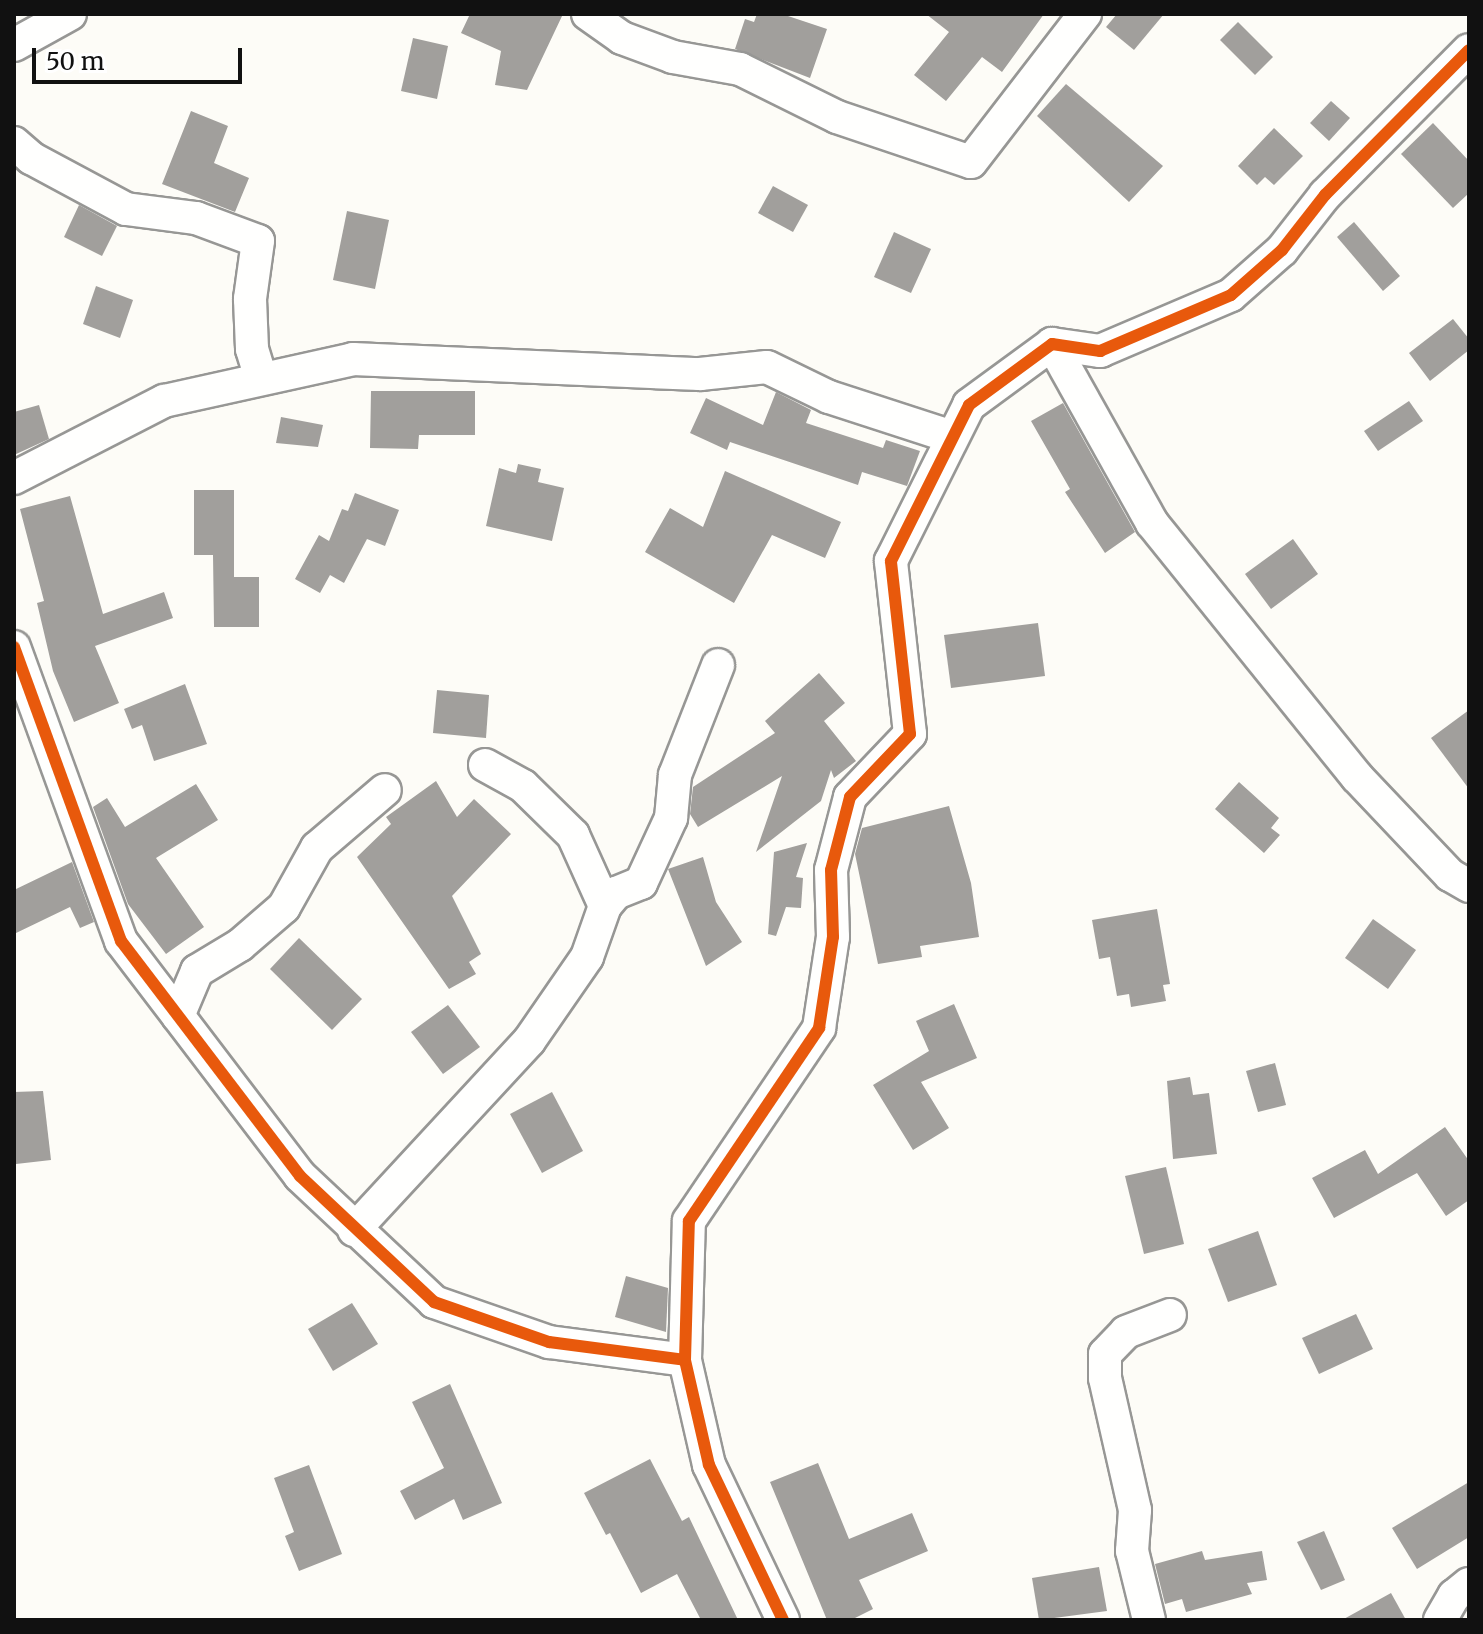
<!DOCTYPE html>
<html>
<head>
<meta charset="utf-8">
<style>
	body { margin:0 }
	#map { position:relative; width:1483px; height:1634px; overflow:hidden; background:#fdfcf7; font-family:Merriweather,serif }
	div>[style] { position:absolute }
	[style*='--x'] { left:calc(var(--x)*1px); top:calc(var(--y)*1px); width:calc(var(--w)*1px); rotate:calc(var(--a)*1deg) }
	.building>* { inset:0; background:#a19f9c }
	.roads { filter:drop-shadow(2px 0 #979795) drop-shadow(-2px 0 #979795) drop-shadow(0 2px #979795) drop-shadow(0 -2px #979795) }
	.street>* { height:32px; margin:-16px; padding:0 16px; transform-origin:16px; border-radius:16px; background:#fffffe }
	.cycleway>* { height:12px; margin:-6px; padding:0 6px; transform-origin:6px; border-radius:6px; background:#e8590c }
	span { translate:-50% -50%; white-space:nowrap; text-align:center; line-height:1.15; -webkit-text-stroke:8px #fff; paint-order:stroke }
	.frame { position:absolute; inset:0; border:16px solid #111; pointer-events:none }
	.scale { position:absolute; left:32px; top:48px; width:210px; height:36px; box-sizing:border-box; border:4px solid #111; border-top:0; padding-left:10px; font-size:24px; line-height:28px; white-space:nowrap; color:#111; -webkit-text-stroke:6px #fff; paint-order:stroke }
</style>
</head>
<body>
<div id="map">
	<div class="building">
		<i style="clip-path:polygon(470px 14px,563px 14px,527px 90px,495px 85px,501px 51px,461px 33px)"></i>
		<i style="clip-path:polygon(757px 14px,782px 14px,827px 29px,810px 78px,735px 49px,745px 19px,754px 22px)"></i>
		<i style="clip-path:polygon(926px 14px,1044px 14px,1002px 72px,982px 57px,946px 101px,914px 75px,949px 32px)"></i>
		<i style="clip-path:polygon(1117px 14px,1164px 14px,1134px 50px,1106px 27px)"></i>
		<i style="clip-path:polygon(1238px 22px,1273px 57px,1255px 75px,1220px 40px)"></i>
		<i style="clip-path:polygon(413px 38px,448px 46px,437px 99px,401px 91px)"></i>
		<i style="clip-path:polygon(1066px 84px,1163px 166px,1129px 202px,1037px 116px)"></i>
		<i style="clip-path:polygon(1331px 101px,1350px 118px,1329px 141px,1310px 123px)"></i>
		<i style="clip-path:polygon(191px 111px,228px 126px,214px 163px,249px 178px,235px 212px,162px 184px)"></i>
		<i style="clip-path:polygon(1433px 123px,1469px 161px,1469px 193px,1453px 208px,1401px 154px)"></i>
		<i style="clip-path:polygon(1274px 128px,1303px 156px,1274px 185px,1265px 177px,1257px 185px,1238px 166px)"></i>
		<i style="clip-path:polygon(773px 186px,808px 205px,793px 232px,758px 213px)"></i>
		<i style="clip-path:polygon(79px 205px,117px 226px,102px 256px,64px 237px)"></i>
		<i style="clip-path:polygon(347px 211px,389px 220px,375px 289px,333px 280px)"></i>
		<i style="clip-path:polygon(1354px 222px,1400px 276px,1383px 291px,1337px 237px)"></i>
		<i style="clip-path:polygon(894px 232px,931px 249px,911px 293px,874px 277px)"></i>
		<i style="clip-path:polygon(96px 286px,133px 300px,120px 338px,83px 324px)"></i>
		<i style="clip-path:polygon(1453px 319px,1469px 339px,1469px 350px,1430px 381px,1409px 353px)"></i>
		<i style="clip-path:polygon(371px 391px,475px 391px,475px 435px,419px 435px,418px 449px,370px 448px)"></i>
		<i style="clip-path:polygon(776px 392px,811px 410px,806px 423px,883px 448px,886px 440px,920px 451px,907px 486px,862px 472px,858px 485px,730px 442px,727px 450px,690px 433px,706px 398px,763px 425px)"></i>
		<i style="clip-path:polygon(1409px 401px,1423px 421px,1378px 451px,1364px 431px)"></i>
		<i style="clip-path:polygon(1063px 403px,1135px 532px,1105px 553px,1065px 492px,1070px 489px,1031px 421px)"></i>
		<i style="clip-path:polygon(39px 405px,49px 439px,14px 455px,14px 412px)"></i>
		<i style="clip-path:polygon(281px 417px,323px 425px,318px 447px,276px 443px)"></i>
		<i style="clip-path:polygon(518px 464px,541px 469px,538px 482px,564px 488px,552px 541px,486px 526px,499px 468px,516px 473px)"></i>
		<i style="clip-path:polygon(725px 471px,841px 522px,825px 558px,772px 535px,734px 603px,645px 552px,670px 508px,703px 527px)"></i>
		<i style="clip-path:polygon(194px 490px,234px 490px,234px 577px,259px 577px,259px 627px,214px 627px,213px 555px,194px 555px)"></i>
		<i style="clip-path:polygon(355px 493px,399px 510px,385px 546px,367px 539px,344px 583px,330px 575px,320px 593px,295px 579px,319px 535px,329px 541px,342px 509px,348px 511px)"></i>
		<i style="clip-path:polygon(70px 496px,103px 614px,164px 592px,173px 618px,95px 646px,119px 703px,74px 722px,53px 671px,37px 603px,44px 601px,20px 509px)"></i>
		<i style="clip-path:polygon(1293px 539px,1318px 574px,1271px 609px,1245px 574px)"></i>
		<i style="clip-path:polygon(1038px 623px,1045px 676px,951px 688px,944px 635px)"></i>
		<i style="clip-path:polygon(819px 673px,845px 703px,824px 721px,856px 761px,834px 778px,831px 770px,821px 801px,756px 852px,782px 776px,698px 827px,690px 814px,693px 787px,775px 733px,765px 721px)"></i>
		<i style="clip-path:polygon(185px 684px,207px 744px,154px 761px,142px 725px,132px 729px,124px 709px)"></i>
		<i style="clip-path:polygon(437px 690px,489px 695px,486px 738px,433px 733px)"></i>
		<i style="clip-path:polygon(1469px 710px,1469px 789px,1431px 738px)"></i>
		<i style="clip-path:polygon(436px 781px,457px 817px,474px 799px,511px 834px,452px 896px,481px 954px,469px 962px,476px 974px,449px 989px,357px 857px,391px 824px,386px 817px)"></i>
		<i style="clip-path:polygon(1239px 782px,1279px 818px,1271px 828px,1280px 835px,1264px 853px,1215px 809px)"></i>
		<i style="clip-path:polygon(196px 784px,218px 820px,156px 858px,204px 927px,166px 954px,128px 904px,93px 807px,107px 798px,125px 827px)"></i>
		<i style="clip-path:polygon(949px 806px,971px 883px,979px 937px,920px 946px,922px 957px,878px 964px,855px 854px,862px 828px)"></i>
		<i style="clip-path:polygon(807px 843px,796px 877px,803px 878px,801px 908px,786px 907px,776px 936px,768px 934px,774px 852px)"></i>
		<i style="clip-path:polygon(703px 857px,716px 902px,742px 942px,706px 966px,668px 869px)"></i>
		<i style="clip-path:polygon(72px 862px,94px 922px,80px 928px,70px 907px,14px 934px,14px 890px)"></i>
		<i style="clip-path:polygon(1157px 909px,1170px 984px,1163px 985px,1166px 1001px,1131px 1007px,1129px 994px,1117px 996px,1110px 957px,1099px 959px,1092px 920px)"></i>
		<i style="clip-path:polygon(1373px 919px,1416px 950px,1388px 989px,1345px 958px)"></i>
		<i style="clip-path:polygon(299px 938px,362px 999px,332px 1030px,270px 969px)"></i>
		<i style="clip-path:polygon(954px 1004px,977px 1058px,921px 1082px,949px 1128px,913px 1150px,873px 1085px,929px 1051px,916px 1021px)"></i>
		<i style="clip-path:polygon(448px 1005px,480px 1047px,443px 1074px,411px 1032px)"></i>
		<i style="clip-path:polygon(1275px 1063px,1286px 1105px,1258px 1112px,1246px 1071px)"></i>
		<i style="clip-path:polygon(1190px 1077px,1193px 1095px,1209px 1093px,1217px 1154px,1173px 1159px,1167px 1081px)"></i>
		<i style="clip-path:polygon(43px 1091px,51px 1160px,16px 1164px,14px 1092px)"></i>
		<i style="clip-path:polygon(552px 1092px,583px 1151px,542px 1173px,510px 1114px)"></i>
		<i style="clip-path:polygon(1445px 1127px,1469px 1161px,1469px 1200px,1446px 1216px,1417px 1173px,1334px 1218px,1312px 1178px,1365px 1150px,1378px 1174px)"></i>
		<i style="clip-path:polygon(1166px 1167px,1184px 1244px,1144px 1254px,1125px 1176px)"></i>
		<i style="clip-path:polygon(1258px 1231px,1277px 1285px,1228px 1302px,1208px 1249px)"></i>
		<i style="clip-path:polygon(626px 1276px,668px 1288px,666px 1332px,615px 1317px)"></i>
		<i style="clip-path:polygon(352px 1303px,378px 1344px,333px 1371px,308px 1329px)"></i>
		<i style="clip-path:polygon(1356px 1314px,1373px 1349px,1319px 1374px,1302px 1338px)"></i>
		<i style="clip-path:polygon(450px 1384px,502px 1503px,463px 1520px,454px 1499px,415px 1520px,400px 1491px,444px 1468px,412px 1402px)"></i>
		<i style="clip-path:polygon(650px 1459px,682px 1521px,689px 1517px,738px 1620px,701px 1620px,677px 1574px,641px 1593px,610px 1533px,606px 1535px,584px 1493px)"></i>
		<i style="clip-path:polygon(818px 1463px,849px 1539px,912px 1513px,928px 1551px,859px 1580px,873px 1609px,851px 1620px,827px 1620px,770px 1482px)"></i>
		<i style="clip-path:polygon(309px 1465px,342px 1554px,299px 1571px,285px 1536px,294px 1532px,274px 1478px)"></i>
		<i style="clip-path:polygon(1469px 1482px,1469px 1537px,1417px 1569px,1392px 1528px)"></i>
		<i style="clip-path:polygon(1324px 1531px,1345px 1580px,1321px 1590px,1297px 1542px)"></i>
		<i style="clip-path:polygon(1202px 1551px,1205px 1560px,1262px 1551px,1267px 1580px,1247px 1583px,1252px 1594px,1186px 1612px,1182px 1599px,1165px 1604px,1155px 1564px)"></i>
		<i style="clip-path:polygon(1099px 1567px,1107px 1611px,1039px 1620px,1032px 1578px)"></i>
		<i style="clip-path:polygon(1391px 1593px,1406px 1620px,1342px 1620px)"></i>
	</div>
	<div class="roads">
		<div class="street">
			<i style="--x:588;--y:14;--w:42;--a:35.2"></i>
			<i style="--x:622;--y:38;--w:54;--a:20.4"></i>
			<i style="--x:673;--y:57;--w:68;--a:10.2"></i>
			<i style="--x:740;--y:69;--w:108;--a:26.3"></i>
			<i style="--x:837;--y:117;--w:141;--a:18.6"></i>
			<i style="--x:971;--y:162;--w:187;--a:-52.4"></i>
			<i style="--x:14;--y:45;--w:64;--a:-29"></i>
			<i style="--x:14;--y:143;--w:23;--a:41"></i>
			<i style="--x:31;--y:158;--w:108;--a:28.2"></i>
			<i style="--x:126;--y:209;--w:71;--a:7.3"></i>
			<i style="--x:196;--y:218;--w:66;--a:20.4"></i>
			<i style="--x:258;--y:241;--w:59;--a:97.9"></i>
			<i style="--x:250;--y:299;--w:50;--a:87.7"></i>
			<i style="--x:252;--y:349;--w:31;--a:73"></i>
			<i style="--x:1052;--y:344;--w:205;--a:60.8"></i>
			<i style="--x:1152;--y:523;--w:326;--a:51.1"></i>
			<i style="--x:1357;--y:777;--w:135;--a:46.5"></i>
			<i style="--x:1450;--y:875;--w:22;--a:30"></i>
			<i style="--x:14;--y:478;--w:169;--a:-27.2"></i>
			<i style="--x:164;--y:401;--w:194;--a:-12.5"></i>
			<i style="--x:353;--y:359;--w:347;--a:2.5"></i>
			<i style="--x:700;--y:374;--w:67;--a:-6"></i>
			<i style="--x:767;--y:367;--w:69;--a:25.8"></i>
			<i style="--x:829;--y:397;--w:129;--a:18"></i>
			<i style="--x:14;--y:647;--w:313;--a:70"></i>
			<i style="--x:121;--y:941;--w:295;--a:52.7"></i>
			<i style="--x:300;--y:1176;--w:184;--a:43.2"></i>
			<i style="--x:434;--y:1302;--w:122;--a:19.2"></i>
			<i style="--x:549;--y:1342;--w:137;--a:7.5"></i>
			<i style="--x:485;--y:765;--w:43;--a:28.9"></i>
			<i style="--x:523;--y:786;--w:70;--a:44.4"></i>
			<i style="--x:573;--y:835;--w:78;--a:65.7"></i>
			<i style="--x:178;--y:1016;--w:49;--a:-67.1"></i>
			<i style="--x:197;--y:971;--w:50;--a:-31.2"></i>
			<i style="--x:240;--y:945;--w:58;--a:-40.8"></i>
			<i style="--x:284;--y:907;--w:68;--a:-60.8"></i>
			<i style="--x:317;--y:848;--w:89;--a:-40.5"></i>
			<i style="--x:354;--y:1230;--w:258;--a:-47.2"></i>
			<i style="--x:529;--y:1041;--w:102;--a:-55.4"></i>
			<i style="--x:587;--y:957;--w:54;--a:-70.6"></i>
			<i style="--x:605;--y:906;--w:17;--a:-50"></i>
			<i style="--x:616;--y:893;--w:27;--a:-22"></i>
			<i style="--x:641;--y:883;--w:72;--a:-65.2"></i>
			<i style="--x:671;--y:818;--w:43;--a:-84.7"></i>
			<i style="--x:675;--y:775;--w:118;--a:-68.6"></i>
			<i style="--x:783;--y:1620;--w:172;--a:-115.5"></i>
			<i style="--x:709;--y:1465;--w:108;--a:-102.9"></i>
			<i style="--x:685;--y:1360;--w:139;--a:-88.4"></i>
			<i style="--x:689;--y:1221;--w:233;--a:-56"></i>
			<i style="--x:819;--y:1028;--w:92;--a:-81.3"></i>
			<i style="--x:833;--y:937;--w:67;--a:-91.7"></i>
			<i style="--x:831;--y:870;--w:75;--a:-75.4"></i>
			<i style="--x:850;--y:797;--w:87;--a:-46.4"></i>
			<i style="--x:910;--y:734;--w:174;--a:-96.3"></i>
			<i style="--x:891;--y:561;--w:174;--a:-63.4"></i>
			<i style="--x:969;--y:405;--w:103;--a:-36.3"></i>
			<i style="--x:1052;--y:344;--w:49;--a:8.3"></i>
			<i style="--x:1100;--y:351;--w:142;--a:-23.1"></i>
			<i style="--x:1231;--y:295;--w:68;--a:-41.4"></i>
			<i style="--x:1282;--y:250;--w:70;--a:-52"></i>
			<i style="--x:1325;--y:195;--w:204;--a:-45.2"></i>
			<i style="--x:1149;--y:1620;--w:71;--a:-103.8"></i>
			<i style="--x:1132;--y:1551;--w:41;--a:-85.8"></i>
			<i style="--x:1135;--y:1510;--w:135;--a:-102.8"></i>
			<i style="--x:1105;--y:1378;--w:24;--a:-90"></i>
			<i style="--x:1105;--y:1354;--w:30;--a:-46"></i>
			<i style="--x:1126;--y:1332;--w:47;--a:-21.1"></i>
			<i style="--x:1440;--y:1620;--w:28;--a:-60"></i>
			<i style="--x:1454;--y:1596;--w:19;--a:-39"></i>
		</div>
	</div>
	<div class="cycleway">
		<i style="--x:14;--y:647;--w:313;--a:70"></i>
		<i style="--x:121;--y:941;--w:295;--a:52.7"></i>
		<i style="--x:300;--y:1176;--w:184;--a:43.2"></i>
		<i style="--x:434;--y:1302;--w:122;--a:19.2"></i>
		<i style="--x:549;--y:1342;--w:137;--a:7.5"></i>
		<i style="--x:783;--y:1620;--w:172;--a:-115.5"></i>
		<i style="--x:709;--y:1465;--w:108;--a:-102.9"></i>
		<i style="--x:685;--y:1360;--w:139;--a:-88.4"></i>
		<i style="--x:689;--y:1221;--w:233;--a:-56"></i>
		<i style="--x:819;--y:1028;--w:92;--a:-81.3"></i>
		<i style="--x:833;--y:937;--w:67;--a:-91.7"></i>
		<i style="--x:831;--y:870;--w:75;--a:-75.4"></i>
		<i style="--x:850;--y:797;--w:87;--a:-46.4"></i>
		<i style="--x:910;--y:734;--w:174;--a:-96.3"></i>
		<i style="--x:891;--y:561;--w:174;--a:-63.4"></i>
		<i style="--x:969;--y:405;--w:103;--a:-36.3"></i>
		<i style="--x:1052;--y:344;--w:49;--a:8.3"></i>
		<i style="--x:1100;--y:351;--w:142;--a:-23.1"></i>
		<i style="--x:1231;--y:295;--w:68;--a:-41.4"></i>
		<i style="--x:1282;--y:250;--w:70;--a:-52"></i>
		<i style="--x:1325;--y:195;--w:204;--a:-45.2"></i>
	</div>
	<div class="frame"></div>
	<div class="scale">50 m</div>
</div>
</body>
</html>
